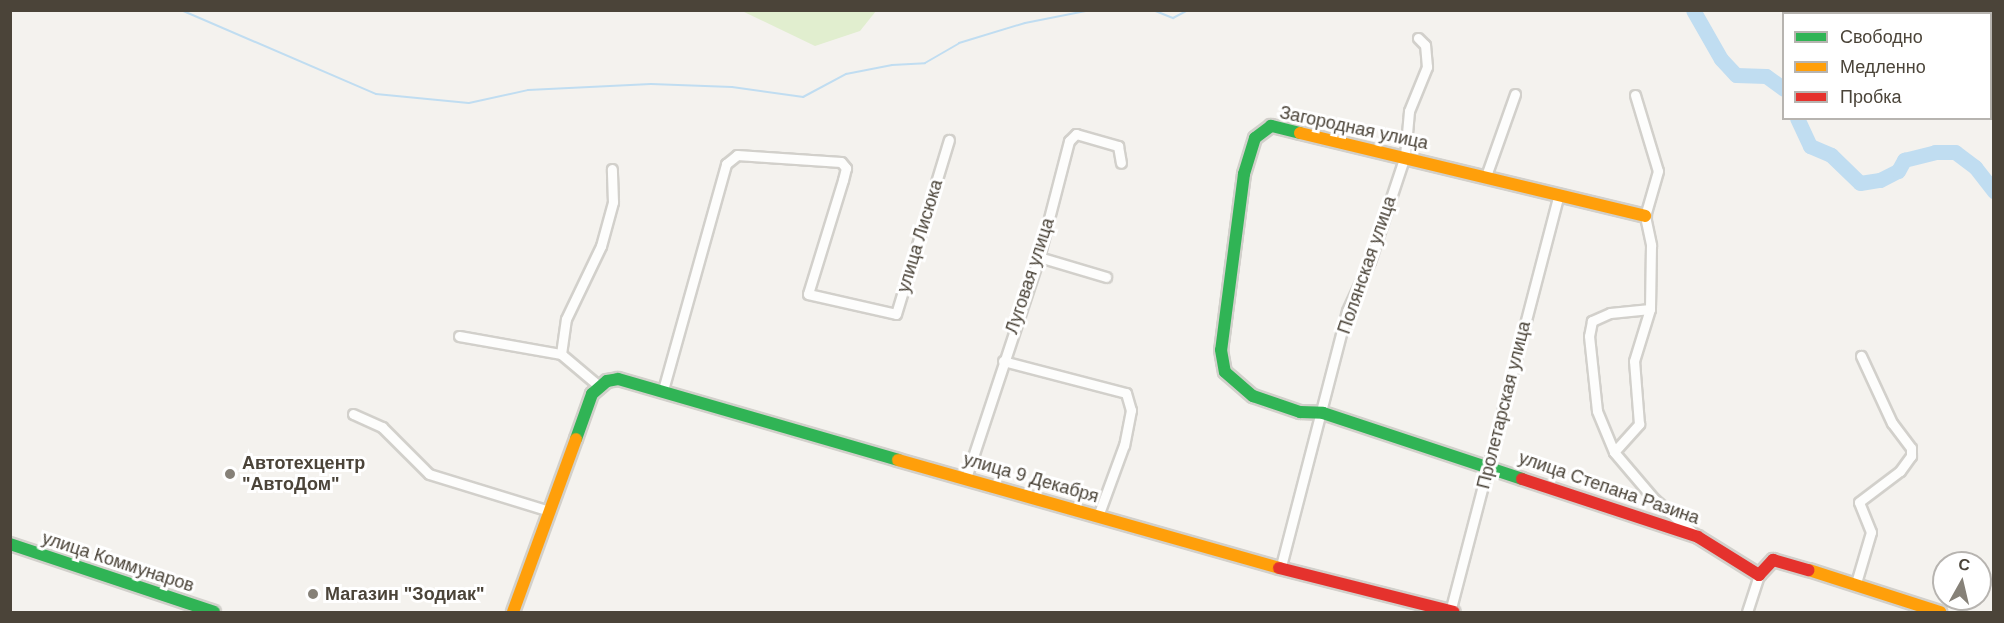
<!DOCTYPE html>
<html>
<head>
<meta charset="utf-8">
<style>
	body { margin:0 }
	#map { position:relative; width:2004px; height:623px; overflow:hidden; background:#f4f2ee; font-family:Helvetica,sans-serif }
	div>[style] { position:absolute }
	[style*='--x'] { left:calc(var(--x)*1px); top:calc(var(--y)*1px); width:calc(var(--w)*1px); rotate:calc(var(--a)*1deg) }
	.green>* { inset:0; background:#e1eecf }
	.stream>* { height:2px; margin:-1px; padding:0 1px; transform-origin:1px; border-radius:1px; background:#c0ddf1 }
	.river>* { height:15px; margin:-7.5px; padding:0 7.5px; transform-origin:7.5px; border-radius:7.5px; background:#c0ddf1 }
	.roads { filter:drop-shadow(2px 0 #d2d0cb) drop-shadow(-2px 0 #d2d0cb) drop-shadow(0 2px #d2d0cb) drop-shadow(0 -2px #d2d0cb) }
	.street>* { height:9px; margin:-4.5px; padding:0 4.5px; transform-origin:4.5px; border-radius:4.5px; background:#fdfdfc }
	.fast>* { height:12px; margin:-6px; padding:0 6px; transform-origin:6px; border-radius:6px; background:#30b455 }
	.slow>* { height:12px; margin:-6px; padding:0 6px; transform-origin:6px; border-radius:6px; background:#ff9f0a }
	.jam>* { height:12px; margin:-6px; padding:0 6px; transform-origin:6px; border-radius:6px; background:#e5322d }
	.dots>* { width:16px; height:16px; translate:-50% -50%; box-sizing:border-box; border:3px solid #fff; border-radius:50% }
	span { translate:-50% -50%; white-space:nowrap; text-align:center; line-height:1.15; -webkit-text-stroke:6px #fff; paint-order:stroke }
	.street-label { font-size:18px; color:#4b4439 }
	.poi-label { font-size:18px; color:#4b4439; font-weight:700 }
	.left { translate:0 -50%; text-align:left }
	.frame { position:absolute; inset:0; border:12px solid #4b4439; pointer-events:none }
	.legend { position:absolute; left:1782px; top:12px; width:210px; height:108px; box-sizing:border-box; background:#fff; border:2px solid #b7b4b0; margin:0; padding:8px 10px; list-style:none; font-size:18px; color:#4b4439 }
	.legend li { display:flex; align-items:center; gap:12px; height:30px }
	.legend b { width:30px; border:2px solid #b7b4b0 }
	.north { position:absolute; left:1932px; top:551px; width:60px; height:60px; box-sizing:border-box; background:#fff; border:2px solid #b7b4b0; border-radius:50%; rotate:8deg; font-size:16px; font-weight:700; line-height:24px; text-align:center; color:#4b4439 }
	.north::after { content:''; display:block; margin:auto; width:21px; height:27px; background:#868178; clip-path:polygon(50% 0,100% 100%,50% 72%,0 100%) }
</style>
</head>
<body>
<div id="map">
	<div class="green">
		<i style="clip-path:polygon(742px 11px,876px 11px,860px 31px,815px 46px)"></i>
	</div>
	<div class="stream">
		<i style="--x:181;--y:10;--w:212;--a:23.3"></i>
		<i style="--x:376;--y:94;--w:93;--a:5.5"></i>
		<i style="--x:469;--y:103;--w:60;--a:-12.4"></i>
		<i style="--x:528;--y:90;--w:123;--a:-2.8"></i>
		<i style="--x:651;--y:84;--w:81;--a:2.1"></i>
		<i style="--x:732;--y:87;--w:72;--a:8"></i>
		<i style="--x:803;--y:97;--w:49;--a:-28.1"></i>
		<i style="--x:846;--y:74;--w:47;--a:-11.1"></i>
		<i style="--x:892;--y:65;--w:33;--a:-3"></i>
		<i style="--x:925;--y:63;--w:39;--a:-30"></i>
		<i style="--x:959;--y:43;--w:69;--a:-16.9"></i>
		<i style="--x:1025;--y:23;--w:67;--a:-11.1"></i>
		<i style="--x:1153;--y:10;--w:22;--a:22"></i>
		<i style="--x:1173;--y:18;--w:17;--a:-28"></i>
	</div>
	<div class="river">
		<i style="--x:1693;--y:10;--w:56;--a:60.3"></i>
		<i style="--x:1721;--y:59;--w:22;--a:47"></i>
		<i style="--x:1736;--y:75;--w:30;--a:2"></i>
		<i style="--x:1766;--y:76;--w:22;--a:36"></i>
		<i style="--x:1797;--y:118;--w:31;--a:65"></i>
		<i style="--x:1810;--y:146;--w:23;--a:23"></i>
		<i style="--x:1831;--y:155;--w:40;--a:44"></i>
		<i style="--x:1860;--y:183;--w:20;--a:-9"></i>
		<i style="--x:1880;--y:180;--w:20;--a:-27"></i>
		<i style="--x:1898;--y:171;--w:13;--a:-61"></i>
		<i style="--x:1904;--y:160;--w:32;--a:-14"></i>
		<i style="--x:1935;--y:152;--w:20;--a:0"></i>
		<i style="--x:1955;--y:152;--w:25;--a:37"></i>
		<i style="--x:1975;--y:167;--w:31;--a:52"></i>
	</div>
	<div class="roads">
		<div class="street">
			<i style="--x:1882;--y:10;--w:4;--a:63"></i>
			<i style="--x:1990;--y:80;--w:4;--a:-27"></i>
			<i style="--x:1635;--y:95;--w:79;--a:73.2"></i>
			<i style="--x:1658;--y:171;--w:47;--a:106.1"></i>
			<i style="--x:1645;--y:216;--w:30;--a:78"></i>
			<i style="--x:1651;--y:245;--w:64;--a:90.9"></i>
			<i style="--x:1650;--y:309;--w:40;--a:174.3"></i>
			<i style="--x:1610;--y:313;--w:20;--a:156"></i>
			<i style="--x:1592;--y:321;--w:15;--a:101"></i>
			<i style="--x:1589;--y:336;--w:75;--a:83.9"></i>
			<i style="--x:1597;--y:411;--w:44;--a:67.5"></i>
			<i style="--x:1614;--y:452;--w:62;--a:49.6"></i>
			<i style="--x:1654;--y:499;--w:55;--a:40.6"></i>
			<i style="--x:1486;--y:176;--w:87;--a:-70.5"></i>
			<i style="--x:1039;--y:257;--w:70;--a:16.6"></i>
			<i style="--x:459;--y:336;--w:104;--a:10"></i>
			<i style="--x:561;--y:354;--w:50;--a:40.1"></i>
			<i style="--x:561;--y:354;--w:35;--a:-82"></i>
			<i style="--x:566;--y:319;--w:81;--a:-64.4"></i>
			<i style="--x:601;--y:246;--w:46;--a:-74.7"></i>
			<i style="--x:613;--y:202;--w:33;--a:-92"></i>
			<i style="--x:1003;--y:361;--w:127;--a:14.6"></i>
			<i style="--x:1126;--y:393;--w:18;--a:74"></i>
			<i style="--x:1131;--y:410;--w:36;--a:101"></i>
			<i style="--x:1124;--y:445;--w:76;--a:110.1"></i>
			<i style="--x:663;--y:390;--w:235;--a:-74.4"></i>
			<i style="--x:726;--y:164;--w:14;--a:-39"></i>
			<i style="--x:737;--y:155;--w:104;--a:3.9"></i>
			<i style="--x:841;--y:162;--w:8;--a:50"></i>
			<i style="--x:846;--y:168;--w:12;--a:104"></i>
			<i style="--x:843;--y:180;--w:119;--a:107.1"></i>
			<i style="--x:808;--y:294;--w:90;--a:12.8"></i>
			<i style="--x:896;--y:314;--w:182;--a:-73.1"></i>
			<i style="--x:353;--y:414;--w:32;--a:24"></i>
			<i style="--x:382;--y:427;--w:66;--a:45"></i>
			<i style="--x:429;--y:474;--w:126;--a:17.1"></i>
			<i style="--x:1614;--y:452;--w:38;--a:-48"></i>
			<i style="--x:1639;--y:424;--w:63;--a:-94.5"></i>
			<i style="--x:1634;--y:361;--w:54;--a:-72.9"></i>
			<i style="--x:966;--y:478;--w:233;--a:-71.7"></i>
			<i style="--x:1039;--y:257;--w:120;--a:-75.5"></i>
			<i style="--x:1069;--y:141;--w:10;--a:-45"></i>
			<i style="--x:1076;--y:134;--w:44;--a:15.9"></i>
			<i style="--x:1118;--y:146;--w:17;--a:80"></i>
			<i style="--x:1281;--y:566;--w:263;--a:-75.5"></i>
			<i style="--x:1347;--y:311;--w:55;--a:-65.3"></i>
			<i style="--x:1370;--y:261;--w:111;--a:-71.6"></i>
			<i style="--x:1405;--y:156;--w:45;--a:-84.9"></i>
			<i style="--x:1409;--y:111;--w:48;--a:-67.8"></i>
			<i style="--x:1427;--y:67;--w:22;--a:-95"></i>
			<i style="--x:1425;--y:45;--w:10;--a:-135"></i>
			<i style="--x:1856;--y:583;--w:53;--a:-73.6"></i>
			<i style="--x:1871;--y:532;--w:32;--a:-112"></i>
			<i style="--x:1859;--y:502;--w:51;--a:-37.1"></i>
			<i style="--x:1900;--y:471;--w:19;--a:-54"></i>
			<i style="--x:1911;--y:456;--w:8;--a:-90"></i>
			<i style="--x:1911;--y:448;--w:31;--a:-127"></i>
			<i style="--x:1892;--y:423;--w:74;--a:-114.8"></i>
			<i style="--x:1450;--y:612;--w:429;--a:-75.4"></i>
			<i style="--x:1747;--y:612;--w:39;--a:-72"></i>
		</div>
		<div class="fast">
			<i style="--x:1300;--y:133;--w:30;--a:-166"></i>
			<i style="--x:1271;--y:126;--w:20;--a:143"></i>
			<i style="--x:1255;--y:138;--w:38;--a:107"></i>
			<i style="--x:1244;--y:174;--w:177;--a:97.4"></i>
			<i style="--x:1221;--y:350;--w:22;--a:80"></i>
			<i style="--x:1225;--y:372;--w:37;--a:41"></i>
			<i style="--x:1253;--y:396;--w:50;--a:18.8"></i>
			<i style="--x:1300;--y:412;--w:23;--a:2"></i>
			<i style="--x:1323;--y:413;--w:210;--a:18.3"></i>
			<i style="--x:576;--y:439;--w:48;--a:-70.4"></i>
			<i style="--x:592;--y:394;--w:20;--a:-41"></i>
			<i style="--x:607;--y:381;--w:11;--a:-10"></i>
			<i style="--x:618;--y:379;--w:291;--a:16.1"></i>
			<i style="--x:10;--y:544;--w:215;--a:18.4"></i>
		</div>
		<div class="slow">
			<i style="--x:1300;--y:133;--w:355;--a:13.5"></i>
			<i style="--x:898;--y:460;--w:396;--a:15.8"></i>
			<i style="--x:1809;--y:570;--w:138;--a:17.8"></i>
			<i style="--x:513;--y:612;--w:184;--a:-70"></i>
		</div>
		<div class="jam">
			<i style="--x:1522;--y:479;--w:185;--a:18.2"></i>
			<i style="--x:1698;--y:537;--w:72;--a:31.9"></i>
			<i style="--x:1759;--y:575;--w:21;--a:-47"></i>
			<i style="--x:1773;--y:560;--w:37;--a:16"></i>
			<i style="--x:1279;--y:568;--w:180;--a:14.1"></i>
		</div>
	</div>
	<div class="dots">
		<i style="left:230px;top:474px;background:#868178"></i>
		<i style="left:313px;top:594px;background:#868178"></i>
	</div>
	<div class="street-label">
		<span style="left:1354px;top:128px;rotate:12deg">Загородная улица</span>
		<span style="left:920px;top:236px;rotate:-73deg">улица Лисюка</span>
		<span style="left:1367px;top:265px;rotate:-71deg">Полянская улица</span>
		<span style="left:1030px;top:276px;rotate:-72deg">Луговая улица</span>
		<span style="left:1504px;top:405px;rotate:-76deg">Пролетарская улица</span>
		<span style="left:1031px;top:478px;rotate:16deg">улица 9 Декабря</span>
		<span style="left:1609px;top:488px;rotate:19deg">улица Степана Разина</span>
		<span style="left:118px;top:562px;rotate:18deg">улица Коммунаров</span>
	</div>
	<div class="poi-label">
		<span class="left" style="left:242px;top:474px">Автотехцентр<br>"АвтоДом"</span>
		<span class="left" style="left:325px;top:594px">Магазин "Зодиак"</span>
	</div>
	<div class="frame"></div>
	<ul class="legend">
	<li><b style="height:8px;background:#30b455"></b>Свободно</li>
	<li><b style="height:8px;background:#ff9f0a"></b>Медленно</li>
	<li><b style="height:8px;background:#e5322d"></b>Пробка</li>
	</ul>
	<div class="north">С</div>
</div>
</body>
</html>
